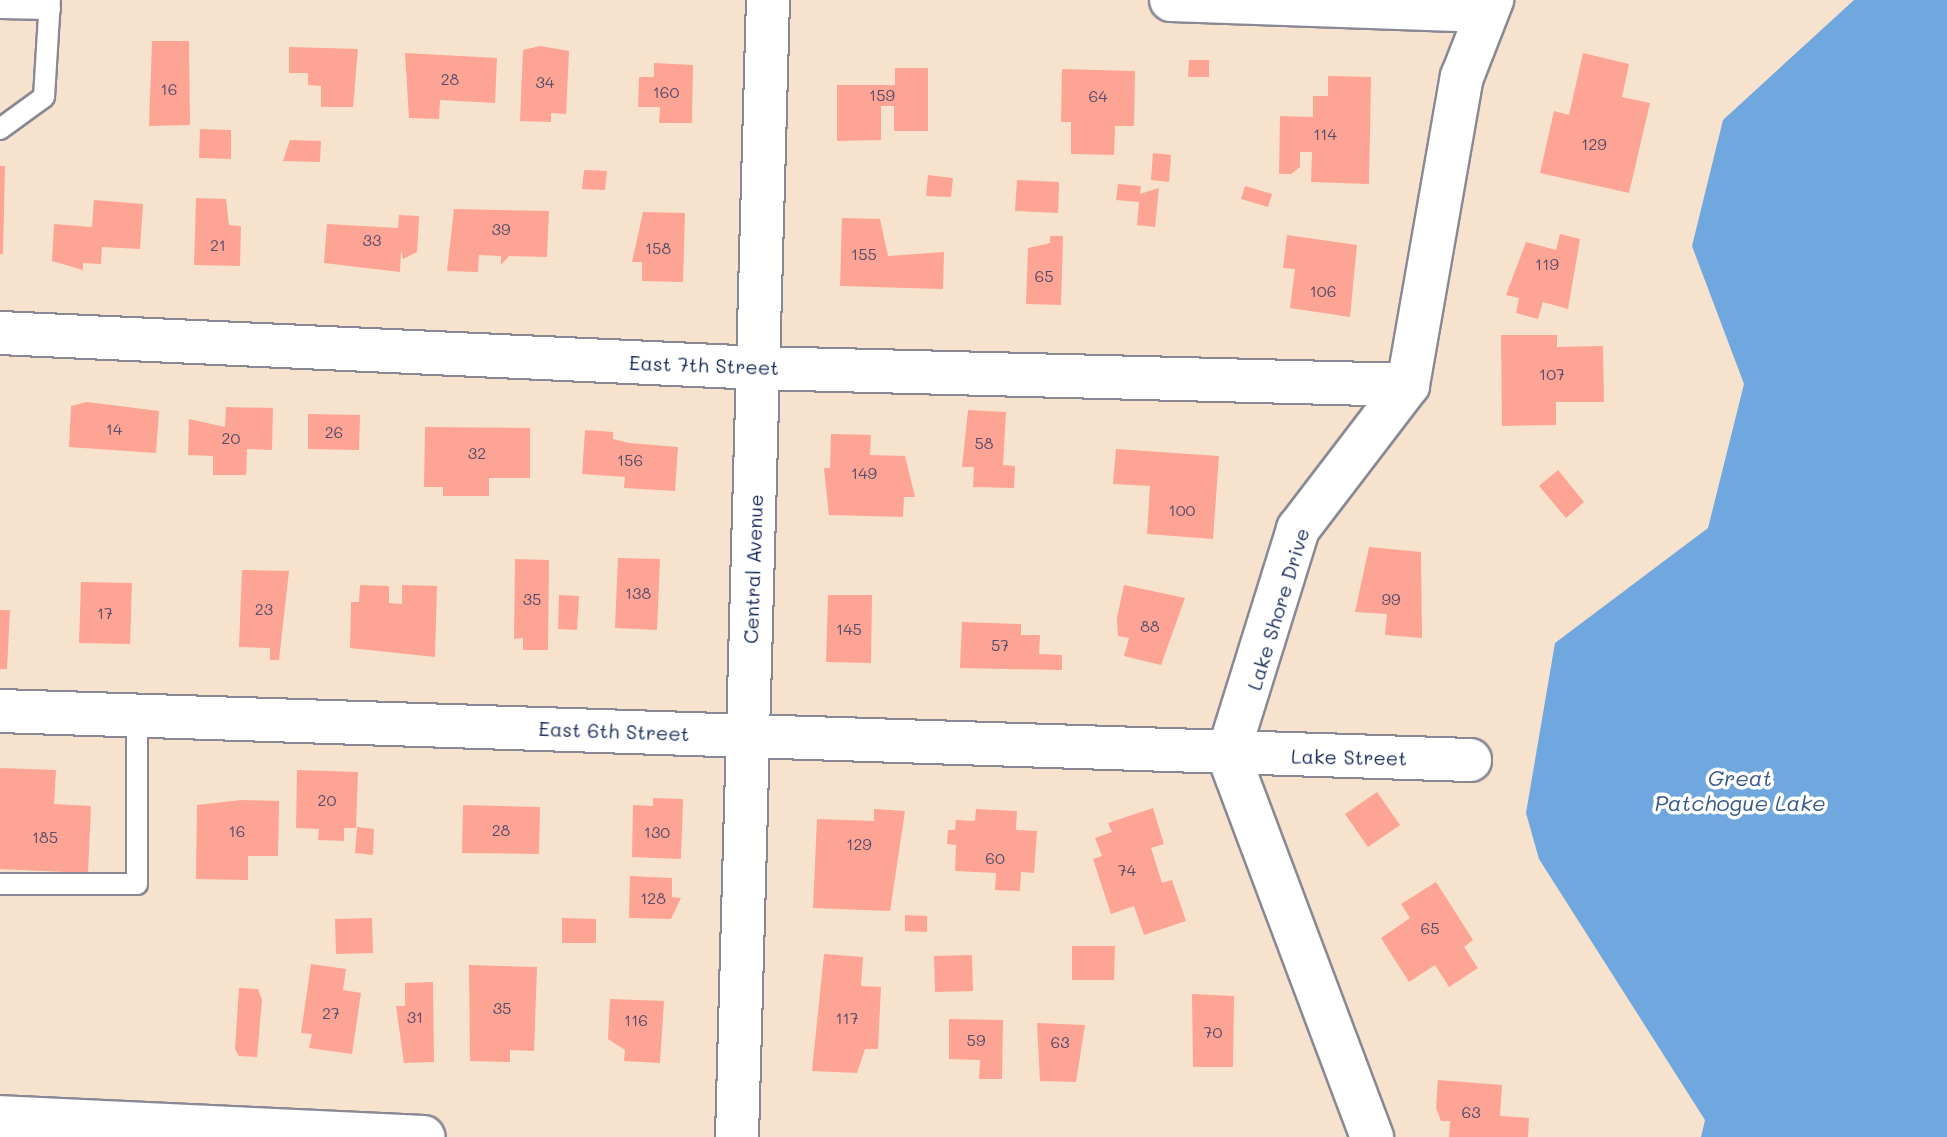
<!DOCTYPE html>
<html>
<head>
<meta charset="utf-8">
<style>
	body { margin:0 }
	#map { position:relative; width:1947px; height:1137px; overflow:hidden; background:#f7e3cd; font-family:Mali,sans-serif }
	div>[style] { position:absolute }
	[style*='--x'] { left:calc(var(--x)*1px); top:calc(var(--y)*1px); width:calc(var(--w)*1px); rotate:calc(var(--a)*1deg) }
	.water>* { inset:0; background:#6fa7de }
	.building>* { inset:0; background:#fda494 }
	.roads { filter:drop-shadow(2px 0 #898996) drop-shadow(-2px 0 #898996) drop-shadow(0 2px #898996) drop-shadow(0 -2px #898996) }
	.service>* { height:20px; margin:-10px; padding:0 10px; transform-origin:10px; border-radius:10px; background:#fff }
	.minor>* { height:42px; margin:-21px; padding:0 21px; transform-origin:21px; border-radius:21px; background:#fff }
	span { translate:-50% -50%; white-space:nowrap; text-align:center; line-height:1.15; -webkit-text-stroke:7px #fff; paint-order:stroke }
	.number-label { font-size:16px; color:#544c6c }
	.number-label span { -webkit-text-stroke-width:0 }
	.street-label { font-size:20px; color:#1b2f5e }
	.water-label { font-size:22px; color:#38598b; font-style:italic }
</style>
</head>
<body>
<div id="map">
	<div class="water">
		<i style="clip-path:polygon(1854px 0,1947px 0,1947px 1137px,1701px 1137px,1705px 1120px,1539px 859px,1526px 813px,1555px 643px,1708px 528px,1744px 384px,1692px 246px,1723px 120px)"></i>
	</div>
	<div class="building">
		<i style="clip-path:polygon(152px 41px,189px 41px,190px 125px,149px 126px)"></i>
		<i style="clip-path:polygon(540px 46px,569px 51px,566px 114px,551px 113px,551px 122px,520px 121px,523px 50px)"></i>
		<i style="clip-path:polygon(289px 47px,358px 49px,353px 107px,321px 107px,321px 86px,308px 85px,308px 73px,289px 73px)"></i>
		<i style="clip-path:polygon(405px 53px,497px 58px,495px 103px,440px 100px,439px 119px,409px 118px)"></i>
		<i style="clip-path:polygon(1583px 53px,1629px 64px,1622px 97px,1650px 103px,1629px 193px,1540px 173px,1554px 111px,1569px 115px)"></i>
		<i style="clip-path:polygon(1189px 60px,1209px 60px,1209px 77px,1188px 77px)"></i>
		<i style="clip-path:polygon(654px 63px,693px 65px,692px 123px,659px 123px,660px 107px,638px 107px,639px 77px,654px 77px)"></i>
		<i style="clip-path:polygon(895px 68px,928px 68px,928px 131px,894px 131px,894px 106px,881px 106px,881px 140px,837px 141px,837px 85px,895px 85px)"></i>
		<i style="clip-path:polygon(1062px 69px,1135px 71px,1134px 126px,1115px 126px,1114px 155px,1071px 154px,1071px 122px,1061px 122px)"></i>
		<i style="clip-path:polygon(1328px 76px,1371px 77px,1369px 184px,1311px 182px,1312px 152px,1300px 152px,1300px 167px,1291px 174px,1279px 174px,1280px 116px,1313px 117px,1313px 96px,1328px 96px)"></i>
		<i style="clip-path:polygon(200px 129px,231px 130px,231px 159px,199px 158px)"></i>
		<i style="clip-path:polygon(290px 140px,321px 141px,320px 162px,283px 161px)"></i>
		<i style="clip-path:polygon(1153px 153px,1171px 155px,1169px 182px,1151px 180px)"></i>
		<i style="clip-path:polygon(0 166px,5px 166px,3px 254px,0 254px)"></i>
		<i style="clip-path:polygon(584px 170px,607px 171px,605px 190px,582px 189px)"></i>
		<i style="clip-path:polygon(928px 175px,953px 178px,951px 197px,926px 196px)"></i>
		<i style="clip-path:polygon(1017px 180px,1059px 182px,1058px 213px,1015px 211px)"></i>
		<i style="clip-path:polygon(1118px 184px,1141px 186px,1140px 194px,1159px 188px,1155px 227px,1137px 225px,1139px 202px,1116px 200px)"></i>
		<i style="clip-path:polygon(1245px 186px,1272px 194px,1268px 207px,1241px 199px)"></i>
		<i style="clip-path:polygon(196px 198px,226px 199px,229px 225px,241px 226px,240px 266px,194px 265px)"></i>
		<i style="clip-path:polygon(94px 200px,143px 204px,140px 249px,102px 247px,101px 264px,83px 263px,83px 270px,52px 261px,54px 224px,92px 227px)"></i>
		<i style="clip-path:polygon(454px 209px,549px 211px,547px 257px,509px 256px,501px 265px,501px 256px,479px 255px,478px 272px,447px 271px)"></i>
		<i style="clip-path:polygon(643px 212px,685px 213px,683px 282px,642px 281px,642px 262px,632px 262px)"></i>
		<i style="clip-path:polygon(399px 215px,419px 216px,417px 252px,403px 259px,401px 251px,400px 272px,324px 263px,327px 224px,398px 228px)"></i>
		<i style="clip-path:polygon(842px 218px,880px 219px,888px 256px,944px 252px,943px 289px,840px 286px)"></i>
		<i style="clip-path:polygon(1560px 234px,1580px 239px,1568px 309px,1543px 302px,1538px 319px,1516px 313px,1519px 298px,1506px 295px,1526px 242px,1556px 250px)"></i>
		<i style="clip-path:polygon(1287px 235px,1357px 245px,1350px 317px,1290px 308px,1295px 269px,1283px 268px)"></i>
		<i style="clip-path:polygon(1050px 236px,1063px 236px,1061px 305px,1026px 304px,1028px 248px,1050px 243px)"></i>
		<i style="clip-path:polygon(1501px 335px,1557px 335px,1557px 347px,1603px 346px,1604px 402px,1556px 402px,1556px 425px,1502px 426px)"></i>
		<i style="clip-path:polygon(87px 402px,159px 411px,156px 453px,69px 447px,71px 406px)"></i>
		<i style="clip-path:polygon(226px 407px,273px 408px,272px 450px,247px 449px,246px 475px,213px 475px,213px 456px,188px 455px,189px 419px,225px 427px)"></i>
		<i style="clip-path:polygon(968px 410px,1006px 412px,1003px 465px,1015px 466px,1014px 488px,973px 487px,974px 467px,962px 467px)"></i>
		<i style="clip-path:polygon(308px 414px,360px 415px,359px 450px,308px 449px)"></i>
		<i style="clip-path:polygon(425px 427px,530px 428px,530px 478px,489px 478px,489px 496px,443px 496px,443px 487px,424px 487px)"></i>
		<i style="clip-path:polygon(585px 430px,613px 432px,613px 439px,629px 443px,678px 447px,675px 491px,624px 488px,625px 477px,582px 474px)"></i>
		<i style="clip-path:polygon(831px 434px,871px 435px,870px 455px,905px 456px,915px 497px,904px 497px,903px 517px,829px 515px,824px 468px,830px 468px)"></i>
		<i style="clip-path:polygon(1116px 449px,1219px 456px,1213px 539px,1147px 534px,1150px 486px,1113px 484px)"></i>
		<i style="clip-path:polygon(1558px 470px,1584px 502px,1566px 518px,1539px 486px)"></i>
		<i style="clip-path:polygon(1369px 547px,1421px 552px,1422px 638px,1385px 635px,1387px 614px,1355px 612px)"></i>
		<i style="clip-path:polygon(618px 558px,660px 559px,657px 630px,615px 628px)"></i>
		<i style="clip-path:polygon(515px 559px,549px 560px,548px 650px,523px 650px,523px 638px,514px 639px)"></i>
		<i style="clip-path:polygon(242px 570px,289px 571px,279px 660px,270px 660px,270px 648px,239px 647px)"></i>
		<i style="clip-path:polygon(81px 582px,132px 583px,130px 644px,79px 643px)"></i>
		<i style="clip-path:polygon(360px 585px,389px 586px,389px 603px,402px 604px,402px 585px,437px 586px,435px 657px,350px 648px,351px 602px,359px 602px)"></i>
		<i style="clip-path:polygon(1124px 585px,1185px 598px,1161px 665px,1124px 656px,1129px 638px,1118px 636px,1117px 618px)"></i>
		<i style="clip-path:polygon(559px 595px,579px 596px,577px 630px,558px 629px)"></i>
		<i style="clip-path:polygon(828px 595px,872px 595px,871px 663px,826px 662px)"></i>
		<i style="clip-path:polygon(0 610px,10px 610px,7px 669px,0 669px)"></i>
		<i style="clip-path:polygon(962px 622px,1021px 624px,1021px 635px,1040px 635px,1039px 654px,1062px 655px,1062px 670px,960px 668px)"></i>
		<i style="clip-path:polygon(0 768px,56px 770px,54px 804px,91px 806px,88px 873px,0 869px)"></i>
		<i style="clip-path:polygon(297px 770px,358px 772px,356px 828px,344px 828px,344px 841px,318px 840px,319px 829px,296px 828px)"></i>
		<i style="clip-path:polygon(1377px 792px,1400px 825px,1368px 847px,1345px 814px)"></i>
		<i style="clip-path:polygon(653px 798px,683px 799px,681px 859px,632px 857px,633px 805px,653px 806px)"></i>
		<i style="clip-path:polygon(241px 800px,279px 801px,278px 856px,248px 856px,248px 880px,196px 879px,197px 805px)"></i>
		<i style="clip-path:polygon(463px 805px,540px 807px,539px 854px,462px 853px)"></i>
		<i style="clip-path:polygon(1153px 808px,1164px 844px,1151px 848px,1162px 883px,1172px 880px,1186px 921px,1144px 935px,1134px 906px,1111px 914px,1093px 859px,1102px 856px,1095px 838px,1112px 832px,1108px 823px)"></i>
		<i style="clip-path:polygon(874px 809px,905px 811px,890px 911px,813px 908px,817px 819px,874px 821px)"></i>
		<i style="clip-path:polygon(976px 809px,1017px 811px,1016px 830px,1037px 831px,1034px 873px,1021px 872px,1020px 891px,995px 890px,996px 873px,955px 871px,956px 845px,947px 844px,948px 830px,955px 830px,956px 820px,975px 821px)"></i>
		<i style="clip-path:polygon(357px 827px,374px 829px,373px 855px,355px 853px)"></i>
		<i style="clip-path:polygon(630px 876px,672px 878px,672px 897px,681px 898px,671px 919px,629px 918px)"></i>
		<i style="clip-path:polygon(1436px 882px,1473px 940px,1464px 947px,1478px 968px,1449px 987px,1435px 965px,1409px 982px,1381px 938px,1410px 918px,1401px 904px)"></i>
		<i style="clip-path:polygon(905px 915px,927px 916px,927px 932px,905px 931px)"></i>
		<i style="clip-path:polygon(372px 918px,373px 953px,336px 954px,335px 919px)"></i>
		<i style="clip-path:polygon(562px 918px,596px 919px,596px 943px,562px 943px)"></i>
		<i style="clip-path:polygon(1072px 946px,1115px 946px,1114px 980px,1072px 980px)"></i>
		<i style="clip-path:polygon(824px 954px,863px 957px,861px 986px,881px 987px,878px 1049px,865px 1049px,857px 1073px,812px 1071px)"></i>
		<i style="clip-path:polygon(972px 955px,973px 991px,935px 992px,934px 956px)"></i>
		<i style="clip-path:polygon(311px 964px,346px 969px,343px 990px,361px 993px,352px 1054px,309px 1048px,312px 1034px,301px 1033px)"></i>
		<i style="clip-path:polygon(469px 965px,537px 967px,534px 1051px,510px 1050px,510px 1062px,470px 1061px)"></i>
		<i style="clip-path:polygon(433px 982px,434px 1062px,404px 1063px,396px 1006px,405px 1006px,405px 983px)"></i>
		<i style="clip-path:polygon(239px 988px,258px 989px,262px 1000px,257px 1057px,239px 1056px,235px 1049px)"></i>
		<i style="clip-path:polygon(1192px 994px,1234px 996px,1233px 1067px,1193px 1067px)"></i>
		<i style="clip-path:polygon(610px 999px,664px 1001px,660px 1063px,624px 1061px,625px 1050px,608px 1039px)"></i>
		<i style="clip-path:polygon(949px 1019px,1003px 1020px,1002px 1079px,979px 1079px,980px 1060px,949px 1059px)"></i>
		<i style="clip-path:polygon(1037px 1023px,1085px 1025px,1076px 1082px,1040px 1081px)"></i>
		<i style="clip-path:polygon(1438px 1080px,1502px 1085px,1500px 1116px,1529px 1118px,1528px 1137px,1449px 1137px,1450px 1121px,1441px 1121px,1436px 1108px)"></i>
	</div>
	<div class="roads">
		<div class="service">
			<i style="--x:0;--y:8;--w:50;--a:1.1"></i>
			<i style="--x:0;--y:129;--w:54;--a:-36"></i>
			<i style="--x:44;--y:97;--w:97;--a:-86.5"></i>
			<i style="--x:0;--y:884;--w:137;--a:0"></i>
			<i style="--x:137;--y:884;--w:168;--a:-90"></i>
		</div>
		<div class="minor">
			<i style="--x:1171;--y:0;--w:314;--a:2"></i>
			<i style="--x:0;--y:333;--w:760;--a:2.64"></i>
			<i style="--x:759;--y:368;--w:649;--a:1.5"></i>
			<i style="--x:0;--y:711;--w:1471;--a:1.91"></i>
			<i style="--x:0;--y:1117;--w:424;--a:2.7"></i>
			<i style="--x:737;--y:1137;--w:1137;--a:-88.44"></i>
			<i style="--x:1372;--y:1137;--w:409;--a:-110.6"></i>
			<i style="--x:1228;--y:754;--w:236;--a:-72.7"></i>
			<i style="--x:1298;--y:529;--w:181;--a:-52.6"></i>
			<i style="--x:1408;--y:385;--w:313;--a:-80.1"></i>
			<i style="--x:1462;--y:77;--w:83;--a:-68.7"></i>
		</div>
	</div>
	<div class="number-label">
		<span style="left:450px;top:79px">28</span>
		<span style="left:545px;top:82px">34</span>
		<span style="left:169px;top:89px">16</span>
		<span style="left:666px;top:92px">160</span>
		<span style="left:882px;top:95px">159</span>
		<span style="left:1098px;top:96px">64</span>
		<span style="left:1325px;top:134px">114</span>
		<span style="left:1594px;top:144px">129</span>
		<span style="left:501px;top:229px">39</span>
		<span style="left:372px;top:240px">33</span>
		<span style="left:218px;top:245px">21</span>
		<span style="left:658px;top:248px">158</span>
		<span style="left:864px;top:254px">155</span>
		<span style="left:1547px;top:264px">119</span>
		<span style="left:1044px;top:276px">65</span>
		<span style="left:1323px;top:291px">106</span>
		<span style="left:1552px;top:374px">107</span>
		<span style="left:114px;top:429px">14</span>
		<span style="left:334px;top:432px">26</span>
		<span style="left:231px;top:438px">20</span>
		<span style="left:984px;top:443px">58</span>
		<span style="left:477px;top:453px">32</span>
		<span style="left:630px;top:460px">156</span>
		<span style="left:864px;top:473px">149</span>
		<span style="left:1182px;top:510px">100</span>
		<span style="left:638px;top:593px">138</span>
		<span style="left:532px;top:599px">35</span>
		<span style="left:1391px;top:599px">99</span>
		<span style="left:264px;top:609px">23</span>
		<span style="left:105px;top:613px">17</span>
		<span style="left:1150px;top:626px">88</span>
		<span style="left:849px;top:629px">145</span>
		<span style="left:1000px;top:645px">57</span>
		<span style="left:327px;top:800px">20</span>
		<span style="left:501px;top:830px">28</span>
		<span style="left:237px;top:831px">16</span>
		<span style="left:657px;top:832px">130</span>
		<span style="left:45px;top:837px">185</span>
		<span style="left:859px;top:844px">129</span>
		<span style="left:995px;top:858px">60</span>
		<span style="left:1127px;top:870px">74</span>
		<span style="left:653px;top:898px">128</span>
		<span style="left:1430px;top:928px">65</span>
		<span style="left:502px;top:1008px">35</span>
		<span style="left:331px;top:1013px">27</span>
		<span style="left:415px;top:1017px">31</span>
		<span style="left:847px;top:1018px">117</span>
		<span style="left:636px;top:1020px">116</span>
		<span style="left:1213px;top:1032px">70</span>
		<span style="left:976px;top:1040px">59</span>
		<span style="left:1060px;top:1042px">63</span>
		<span style="left:1471px;top:1112px">63</span>
	</div>
	<div class="street-label">
		<span style="left:704px;top:365px;rotate:2deg">East 7th Street</span>
		<span style="left:753px;top:569px;rotate:-88deg">Central Avenue</span>
		<span style="left:1278px;top:609px;rotate:-73deg">Lake Shore Drive</span>
		<span style="left:614px;top:731px;rotate:2deg">East 6th Street</span>
		<span style="left:1349px;top:757px;rotate:1deg">Lake Street</span>
	</div>
	<div class="water-label">
		<span style="left:1740px;top:790px">Great<br>Patchogue Lake</span>
	</div>
</div>
</body>
</html>
